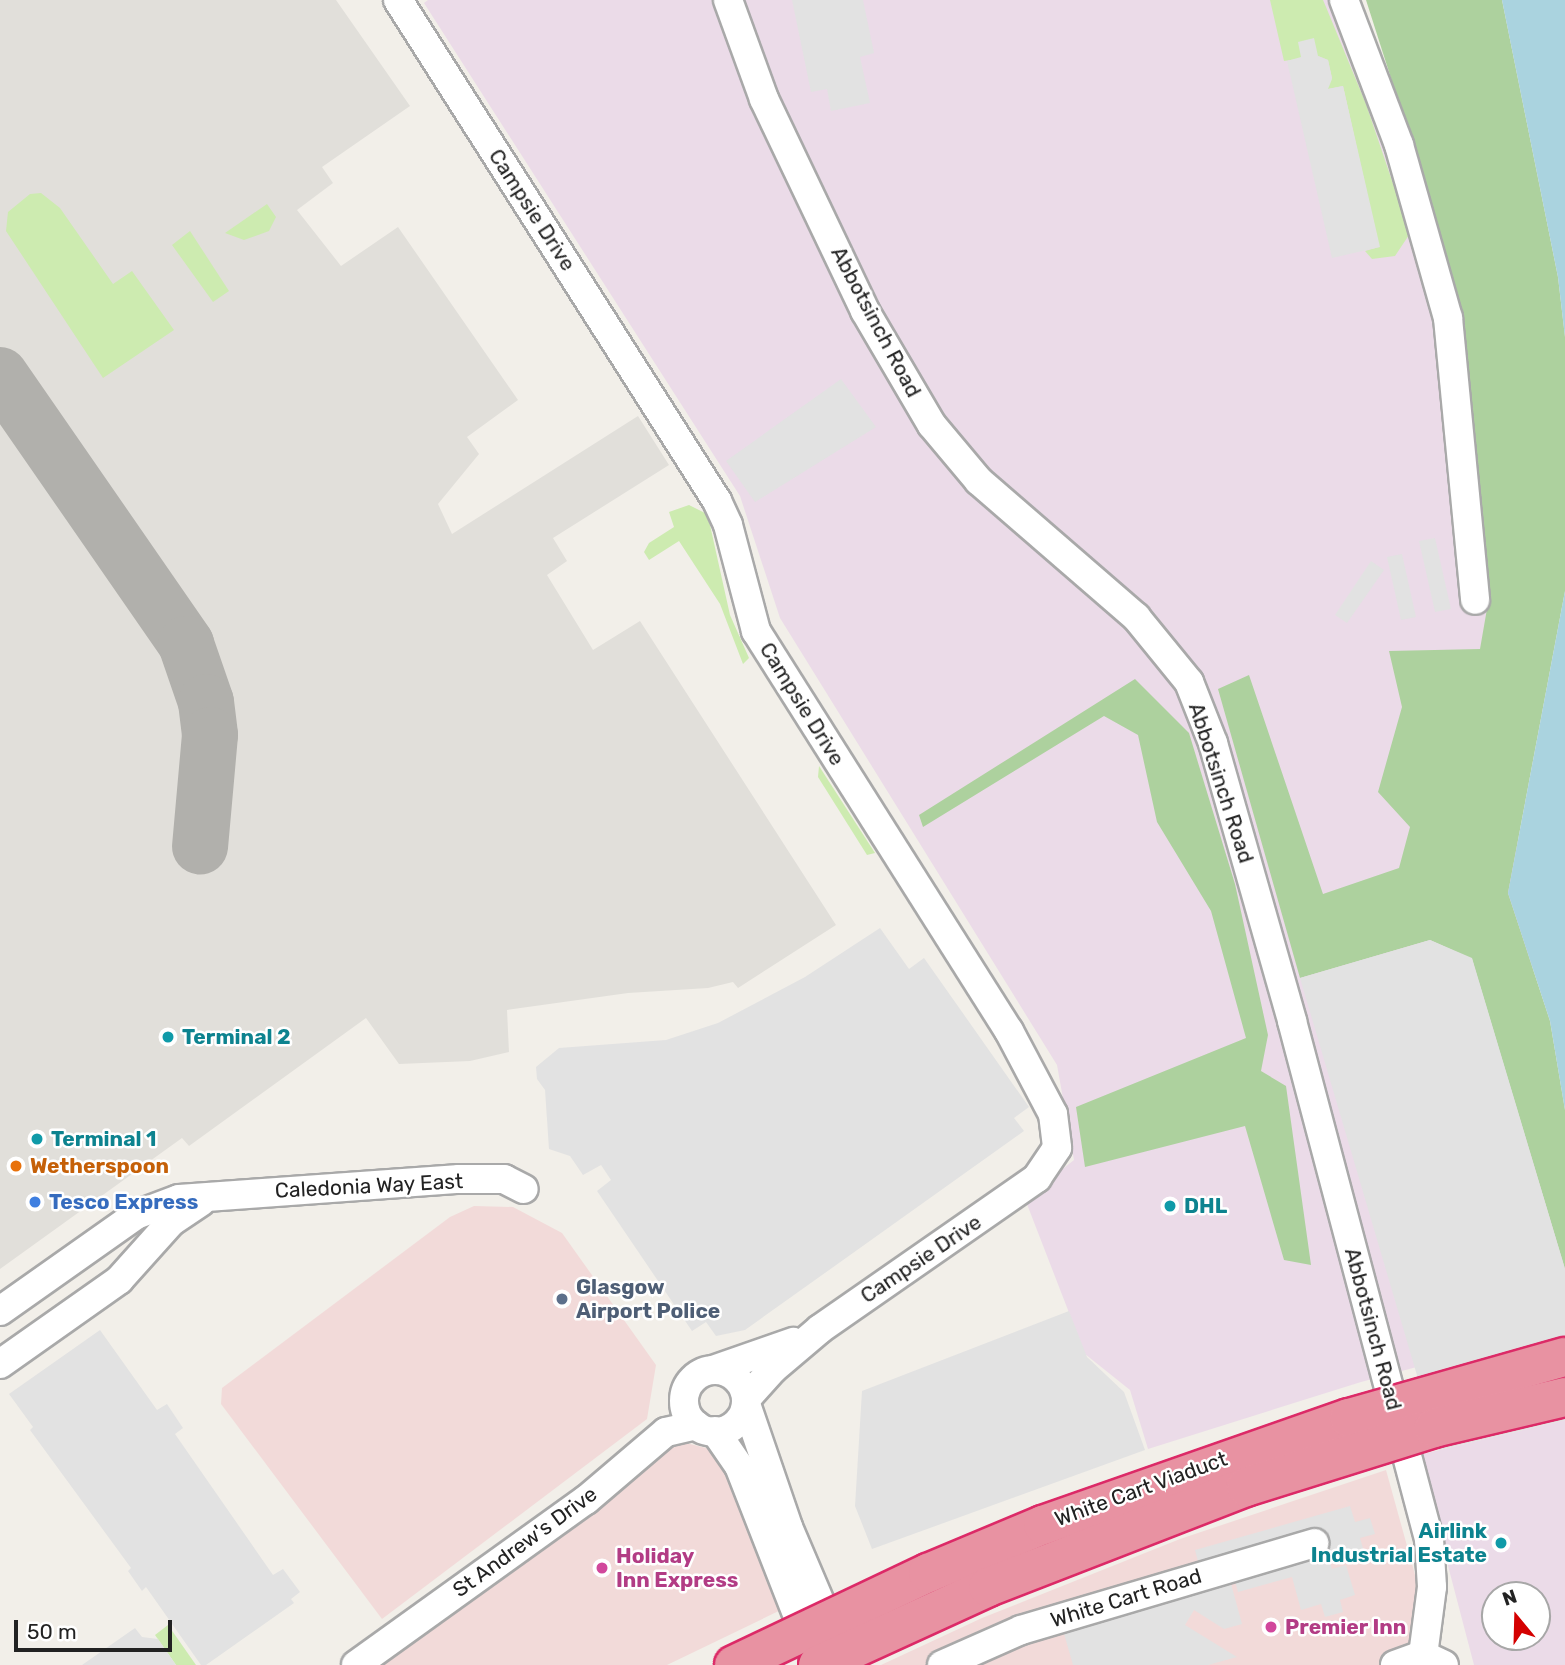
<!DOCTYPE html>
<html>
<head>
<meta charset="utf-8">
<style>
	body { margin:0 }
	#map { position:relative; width:1565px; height:1665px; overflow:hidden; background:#f2efe9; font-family:Rubik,sans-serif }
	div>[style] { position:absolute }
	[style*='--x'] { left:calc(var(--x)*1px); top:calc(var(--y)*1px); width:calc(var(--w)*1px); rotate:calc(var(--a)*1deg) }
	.commercial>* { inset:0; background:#f2dad9 }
	.industrial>* { inset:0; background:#ebdbe8 }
	.airport>* { inset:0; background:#e1dfda }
	.grass>* { inset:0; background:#cdebb0 }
	.forest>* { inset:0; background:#add19e }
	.parking>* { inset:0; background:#e2e2e2 }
	.water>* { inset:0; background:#aad3df }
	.taxiway>* { height:56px; margin:-28px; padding:0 28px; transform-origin:28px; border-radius:28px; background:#b1b0ac }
	.roads { filter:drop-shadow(2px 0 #a9a9a9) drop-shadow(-2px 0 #a9a9a9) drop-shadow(0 2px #a9a9a9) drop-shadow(0 -2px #a9a9a9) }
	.minor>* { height:28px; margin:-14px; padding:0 14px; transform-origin:14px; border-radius:14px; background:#fff }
	.minor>.ring { margin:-14px; padding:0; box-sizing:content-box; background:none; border:28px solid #fff; border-radius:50% }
	.bridges { filter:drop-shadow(2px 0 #dc2a67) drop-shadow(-2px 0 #dc2a67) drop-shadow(0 2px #dc2a67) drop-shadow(0 -2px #dc2a67) }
	.highway-bridge>* { height:38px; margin:-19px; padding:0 19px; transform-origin:19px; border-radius:19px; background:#e892a2 }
	.dots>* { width:19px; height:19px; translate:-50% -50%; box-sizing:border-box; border:4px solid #fff; border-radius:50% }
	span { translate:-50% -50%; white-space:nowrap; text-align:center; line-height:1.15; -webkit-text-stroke:5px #fff; paint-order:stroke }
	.street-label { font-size:21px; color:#222 }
	.culture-label { font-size:21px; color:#0d838f; font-weight:700 }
	.left { translate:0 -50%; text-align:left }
	.right { translate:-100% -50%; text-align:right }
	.food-label { font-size:21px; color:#c56008; font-weight:700 }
	.shop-label { font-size:21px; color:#366cbe; font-weight:700 }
	.service-label { font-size:21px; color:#4e5e75; font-weight:700 }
	.hotel-label { font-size:21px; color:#b23c85; font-weight:700 }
	.north { position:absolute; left:1481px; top:1581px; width:70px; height:70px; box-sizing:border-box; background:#fff; border:2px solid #a7a7a7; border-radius:50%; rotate:341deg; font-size:19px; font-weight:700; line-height:28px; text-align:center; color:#222 }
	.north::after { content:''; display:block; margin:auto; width:24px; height:32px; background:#d40000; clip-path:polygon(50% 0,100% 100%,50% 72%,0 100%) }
	.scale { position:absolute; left:14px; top:1620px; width:158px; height:32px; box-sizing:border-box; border:4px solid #222; border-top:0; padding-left:9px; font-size:21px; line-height:24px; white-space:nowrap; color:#222; -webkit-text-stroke:5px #fff; paint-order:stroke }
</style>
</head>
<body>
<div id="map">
	<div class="commercial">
		<i style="clip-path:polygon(474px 1206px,513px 1207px,562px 1233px,656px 1365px,647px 1419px,382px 1619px,221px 1404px,222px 1388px,450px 1217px)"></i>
		<i style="clip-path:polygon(682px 1442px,710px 1449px,727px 1466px,785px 1608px,667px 1665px,375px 1665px,668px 1446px)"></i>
		<i style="clip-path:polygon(1386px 1470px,1440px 1665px,881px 1665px,982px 1618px,1180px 1539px)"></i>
	</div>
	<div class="industrial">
		<i style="clip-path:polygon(428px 0,1356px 0,1392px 88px,1436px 219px,1457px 307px,1565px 1253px,1565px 1327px,1361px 1382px,1148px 1449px,1130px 1390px,1085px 1354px,1025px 1199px,1074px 1160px,1057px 1065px,780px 618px,740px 496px,424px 3px)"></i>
		<i style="clip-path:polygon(evenodd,1565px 1420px,1565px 1665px,1474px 1665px,1419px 1455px,1565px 1420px,1495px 1595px,1537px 1595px,1537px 1637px,1495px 1637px,1495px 1595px)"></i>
	</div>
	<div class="airport">
		<i style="clip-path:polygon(0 0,336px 0,410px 106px,322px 167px,333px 183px,297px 210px,341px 266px,398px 227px,518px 400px,467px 437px,479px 454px,438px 504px,452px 534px,638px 416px,669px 465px,553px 538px,567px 561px,547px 575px,593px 650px,640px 621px,836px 925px,738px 988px,733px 982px,708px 988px,628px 993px,507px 1010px,509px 1052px,470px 1061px,399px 1064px,366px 1018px,189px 1146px,182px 1138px,0 1269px)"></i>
	</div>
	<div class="grass">
		<i style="clip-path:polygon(1270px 0,1323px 0,1326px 7px,1366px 104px,1405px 219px,1409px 235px,1395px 256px,1372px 259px,1365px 251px,1379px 247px,1343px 86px,1328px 89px,1326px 83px,1332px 78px,1328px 60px,1318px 56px,1284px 61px)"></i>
		<i style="clip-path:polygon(41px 193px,60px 208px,113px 284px,132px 271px,174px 330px,103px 378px,6px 231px,8px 212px,30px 194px)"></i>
		<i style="clip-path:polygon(267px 204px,276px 217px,269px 231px,244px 240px,225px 233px)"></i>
		<i style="clip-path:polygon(190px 231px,229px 291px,213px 302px,172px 245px)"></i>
		<i style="clip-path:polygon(689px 505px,705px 513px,710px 525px,730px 615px,749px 658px,743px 664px,720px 604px,679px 541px,649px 560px,644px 552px,649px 543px,674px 527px,669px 512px)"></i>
		<i style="clip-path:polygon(819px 766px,875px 853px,867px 855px,818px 777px)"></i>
		<i style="clip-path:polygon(168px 1625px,196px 1665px,176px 1665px,155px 1635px)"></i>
	</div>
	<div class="forest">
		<i style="clip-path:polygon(1366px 0,1502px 0,1558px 277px,1565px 337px,1565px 591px,1508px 893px,1550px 1021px,1565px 1110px,1565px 1269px,1472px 959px,1430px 940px,1300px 978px,1218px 689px,1249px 675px,1323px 894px,1399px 868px,1410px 827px,1378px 792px,1402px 707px,1389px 651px,1480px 649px,1488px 603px,1457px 307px,1436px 219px)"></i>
		<i style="clip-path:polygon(1135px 679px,1189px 733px,1235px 884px,1268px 1035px,1261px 1071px,1286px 1086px,1311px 1265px,1284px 1260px,1245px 1126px,1085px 1167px,1076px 1107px,1246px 1038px,1211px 911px,1157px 822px,1138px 735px,1104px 716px,923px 827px,919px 815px)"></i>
	</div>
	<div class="parking">
		<i style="clip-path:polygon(792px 0,863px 0,874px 53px,860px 57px,870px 103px,831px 111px,827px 89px,811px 92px)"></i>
		<i style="clip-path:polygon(1314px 38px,1318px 56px,1328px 60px,1332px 79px,1328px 89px,1343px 86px,1380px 247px,1332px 258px,1287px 61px,1301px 57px,1298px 42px)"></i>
		<i style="clip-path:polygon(841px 379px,876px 427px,755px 502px,726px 461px)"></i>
		<i style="clip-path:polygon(1435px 538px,1451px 609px,1435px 612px,1419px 541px)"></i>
		<i style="clip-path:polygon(1402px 554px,1416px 617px,1401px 620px,1387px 557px)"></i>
		<i style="clip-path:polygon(1371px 561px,1384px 570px,1347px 623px,1335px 615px)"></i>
		<i style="clip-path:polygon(880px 928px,909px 969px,924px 958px,1029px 1107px,1014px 1118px,1024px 1131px,745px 1330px,716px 1336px,706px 1322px,692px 1331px,597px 1191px,611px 1180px,601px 1165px,583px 1175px,570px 1156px,549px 1149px,545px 1090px,537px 1079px,536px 1067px,559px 1048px,666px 1040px,718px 1023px,805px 977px)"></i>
		<i style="clip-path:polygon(1430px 940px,1472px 958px,1565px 1269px,1565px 1420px,1439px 1450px,1300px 978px)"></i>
		<i style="clip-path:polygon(1069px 1311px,1087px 1357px,1124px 1392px,1145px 1450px,872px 1549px,855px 1506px,862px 1391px)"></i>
		<i style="clip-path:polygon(100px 1330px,157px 1410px,167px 1404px,183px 1428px,175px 1434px,273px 1575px,283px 1569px,300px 1592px,291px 1599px,294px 1603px,206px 1665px,201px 1665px,146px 1587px,142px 1591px,128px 1571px,131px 1568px,30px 1430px,33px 1427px,9px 1394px)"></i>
		<i style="clip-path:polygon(1350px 1506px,1355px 1522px,1370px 1518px,1375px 1534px,1360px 1538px,1365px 1555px,1334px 1563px,1326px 1549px,1332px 1569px,1346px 1565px,1355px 1595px,1340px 1600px,1343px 1612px,1325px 1617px,1321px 1604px,1301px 1610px,1292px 1577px,1238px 1592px,1233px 1574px,1230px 1580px,1242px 1624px,1224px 1629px,1194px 1610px,1185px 1625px,1237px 1657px,1208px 1665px,1073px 1665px,1057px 1609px,1200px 1569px,1195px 1550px)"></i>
		<i style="clip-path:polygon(135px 1628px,142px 1637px,158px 1639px,176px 1665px,82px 1665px)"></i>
	</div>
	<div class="water">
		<i style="clip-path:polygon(1502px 0,1565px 0,1565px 337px,1558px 277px)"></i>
		<i style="clip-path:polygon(1565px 591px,1565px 1110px,1550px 1021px,1508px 893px)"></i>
	</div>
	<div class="taxiway">
		<i style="--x:0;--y:375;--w:327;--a:55.3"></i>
		<i style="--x:186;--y:644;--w:61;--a:71"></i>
		<i style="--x:206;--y:702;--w:33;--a:83"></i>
		<i style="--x:210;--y:735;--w:112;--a:95.1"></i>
	</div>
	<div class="roads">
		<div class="minor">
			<i style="--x:398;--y:0;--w:594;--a:57.51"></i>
			<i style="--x:717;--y:501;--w:26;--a:65"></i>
			<i style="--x:728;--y:525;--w:110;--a:75.2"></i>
			<i style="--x:756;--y:631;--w:473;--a:57.7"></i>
			<i style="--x:1009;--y:1031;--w:94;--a:62.1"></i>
			<i style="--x:1053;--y:1114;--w:34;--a:83"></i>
			<i style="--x:1057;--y:1148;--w:36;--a:124"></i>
			<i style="--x:1037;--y:1178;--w:264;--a:145.2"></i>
			<i style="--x:820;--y:1329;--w:62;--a:139.6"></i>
			<i style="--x:773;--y:1369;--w:40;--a:132"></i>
			<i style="--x:728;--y:0;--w:105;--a:70"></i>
			<i style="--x:764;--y:99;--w:235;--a:64.5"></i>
			<i style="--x:865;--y:311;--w:132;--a:59.6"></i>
			<i style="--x:932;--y:425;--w:73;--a:50"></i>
			<i style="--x:979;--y:481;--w:208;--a:40.9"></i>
			<i style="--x:1136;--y:617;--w:84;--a:50.8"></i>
			<i style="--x:1189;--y:682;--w:66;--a:68.5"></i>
			<i style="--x:1213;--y:743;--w:289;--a:74.1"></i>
			<i style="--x:1292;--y:1021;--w:536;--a:75.19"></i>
			<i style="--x:1429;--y:1539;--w:48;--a:86.4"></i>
			<i style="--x:1432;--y:1587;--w:69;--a:97.5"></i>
			<i style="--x:1344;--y:0;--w:155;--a:69.2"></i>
			<i style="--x:1399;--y:145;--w:180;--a:74.2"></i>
			<i style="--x:1448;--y:318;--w:283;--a:84.5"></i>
			<i style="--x:0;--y:1311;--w:166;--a:-35.2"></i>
			<i style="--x:136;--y:1215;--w:46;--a:-20.4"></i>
			<i style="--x:179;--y:1199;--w:281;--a:-4.1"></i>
			<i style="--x:459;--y:1179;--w:45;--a:0"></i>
			<i style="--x:504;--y:1179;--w:22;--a:27"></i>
			<i style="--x:0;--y:1364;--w:146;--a:-35.2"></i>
			<i style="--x:119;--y:1280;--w:78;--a:-48.1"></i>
			<i style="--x:171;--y:1222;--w:36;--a:-34"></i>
			<i style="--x:713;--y:1370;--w:85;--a:-19.3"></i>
			<i class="ring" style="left:684px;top:1370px;width:34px;height:34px"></i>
			<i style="--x:746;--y:1404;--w:130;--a:71.1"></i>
			<i style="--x:788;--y:1527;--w:120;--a:66.9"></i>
			<i style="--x:715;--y:1431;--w:42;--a:55.6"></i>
			<i style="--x:739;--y:1466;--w:198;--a:68.6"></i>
			<i style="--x:356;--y:1665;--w:283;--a:-35.7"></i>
			<i style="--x:586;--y:1500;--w:105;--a:-40.4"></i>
			<i style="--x:666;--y:1432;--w:31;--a:-13"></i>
			<i style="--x:942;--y:1665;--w:86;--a:-23.9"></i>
			<i style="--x:1021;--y:1630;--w:306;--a:-16.5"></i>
			<i style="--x:1395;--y:1665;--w:30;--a:-20"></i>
			<i style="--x:1423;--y:1655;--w:23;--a:25"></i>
		</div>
	</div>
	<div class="bridges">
		<div class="highway-bridge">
			<i style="--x:734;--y:1665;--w:215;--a:-25.4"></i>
			<i style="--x:928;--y:1573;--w:125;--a:-22.7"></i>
			<i style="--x:1043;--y:1525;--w:324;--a:-19.3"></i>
			<i style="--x:1349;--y:1418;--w:224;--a:-15.8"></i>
			<i style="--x:818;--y:1665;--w:187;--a:-24.6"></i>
			<i style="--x:988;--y:1587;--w:277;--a:-21.2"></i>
			<i style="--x:1246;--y:1487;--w:197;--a:-17.4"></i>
			<i style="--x:1434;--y:1428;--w:135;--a:-13.3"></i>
		</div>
	</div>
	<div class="dots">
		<i style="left:168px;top:1037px;background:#0f9aa8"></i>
		<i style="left:37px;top:1139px;background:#0f9aa8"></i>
		<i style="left:16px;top:1166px;background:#e8710a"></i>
		<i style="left:35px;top:1202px;background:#3f7fe0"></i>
		<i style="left:1170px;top:1206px;background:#0f9aa8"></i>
		<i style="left:562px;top:1299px;background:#5c6f8a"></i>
		<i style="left:1501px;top:1543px;background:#0f9aa8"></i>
		<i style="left:602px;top:1568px;background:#d1479c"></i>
		<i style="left:1271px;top:1627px;background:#d1479c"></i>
	</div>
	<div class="street-label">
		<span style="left:532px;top:210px;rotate:57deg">Campsie Drive</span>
		<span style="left:876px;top:322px;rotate:62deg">Abbotsinch Road</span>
		<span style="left:802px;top:704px;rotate:58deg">Campsie Drive</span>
		<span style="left:1221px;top:783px;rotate:72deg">Abbotsinch Road</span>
		<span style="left:369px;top:1186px;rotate:-3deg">Caledonia Way East</span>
		<span style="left:921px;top:1259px;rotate:-34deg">Campsie Drive</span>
		<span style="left:1373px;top:1329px;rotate:75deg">Abbotsinch Road</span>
		<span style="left:1141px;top:1489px;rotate:-20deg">White Cart Viaduct</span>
		<span style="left:525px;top:1542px;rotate:-36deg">St Andrew's Drive</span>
		<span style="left:1126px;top:1598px;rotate:-17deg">White Cart Road</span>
	</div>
	<div class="culture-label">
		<span class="left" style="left:182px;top:1037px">Terminal 2</span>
		<span class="left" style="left:51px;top:1139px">Terminal 1</span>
		<span class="left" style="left:1184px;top:1206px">DHL</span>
		<span class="right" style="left:1487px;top:1543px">Airlink<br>Industrial Estate</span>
	</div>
	<div class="food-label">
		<span class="left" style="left:30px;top:1166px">Wetherspoon</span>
	</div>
	<div class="shop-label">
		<span class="left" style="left:49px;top:1202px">Tesco Express</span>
	</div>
	<div class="service-label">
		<span class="left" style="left:576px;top:1299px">Glasgow<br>Airport Police</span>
	</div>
	<div class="hotel-label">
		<span class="left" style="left:616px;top:1568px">Holiday<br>Inn Express</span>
		<span class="left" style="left:1285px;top:1627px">Premier Inn</span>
	</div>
	<div class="north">N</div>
	<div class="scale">50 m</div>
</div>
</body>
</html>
